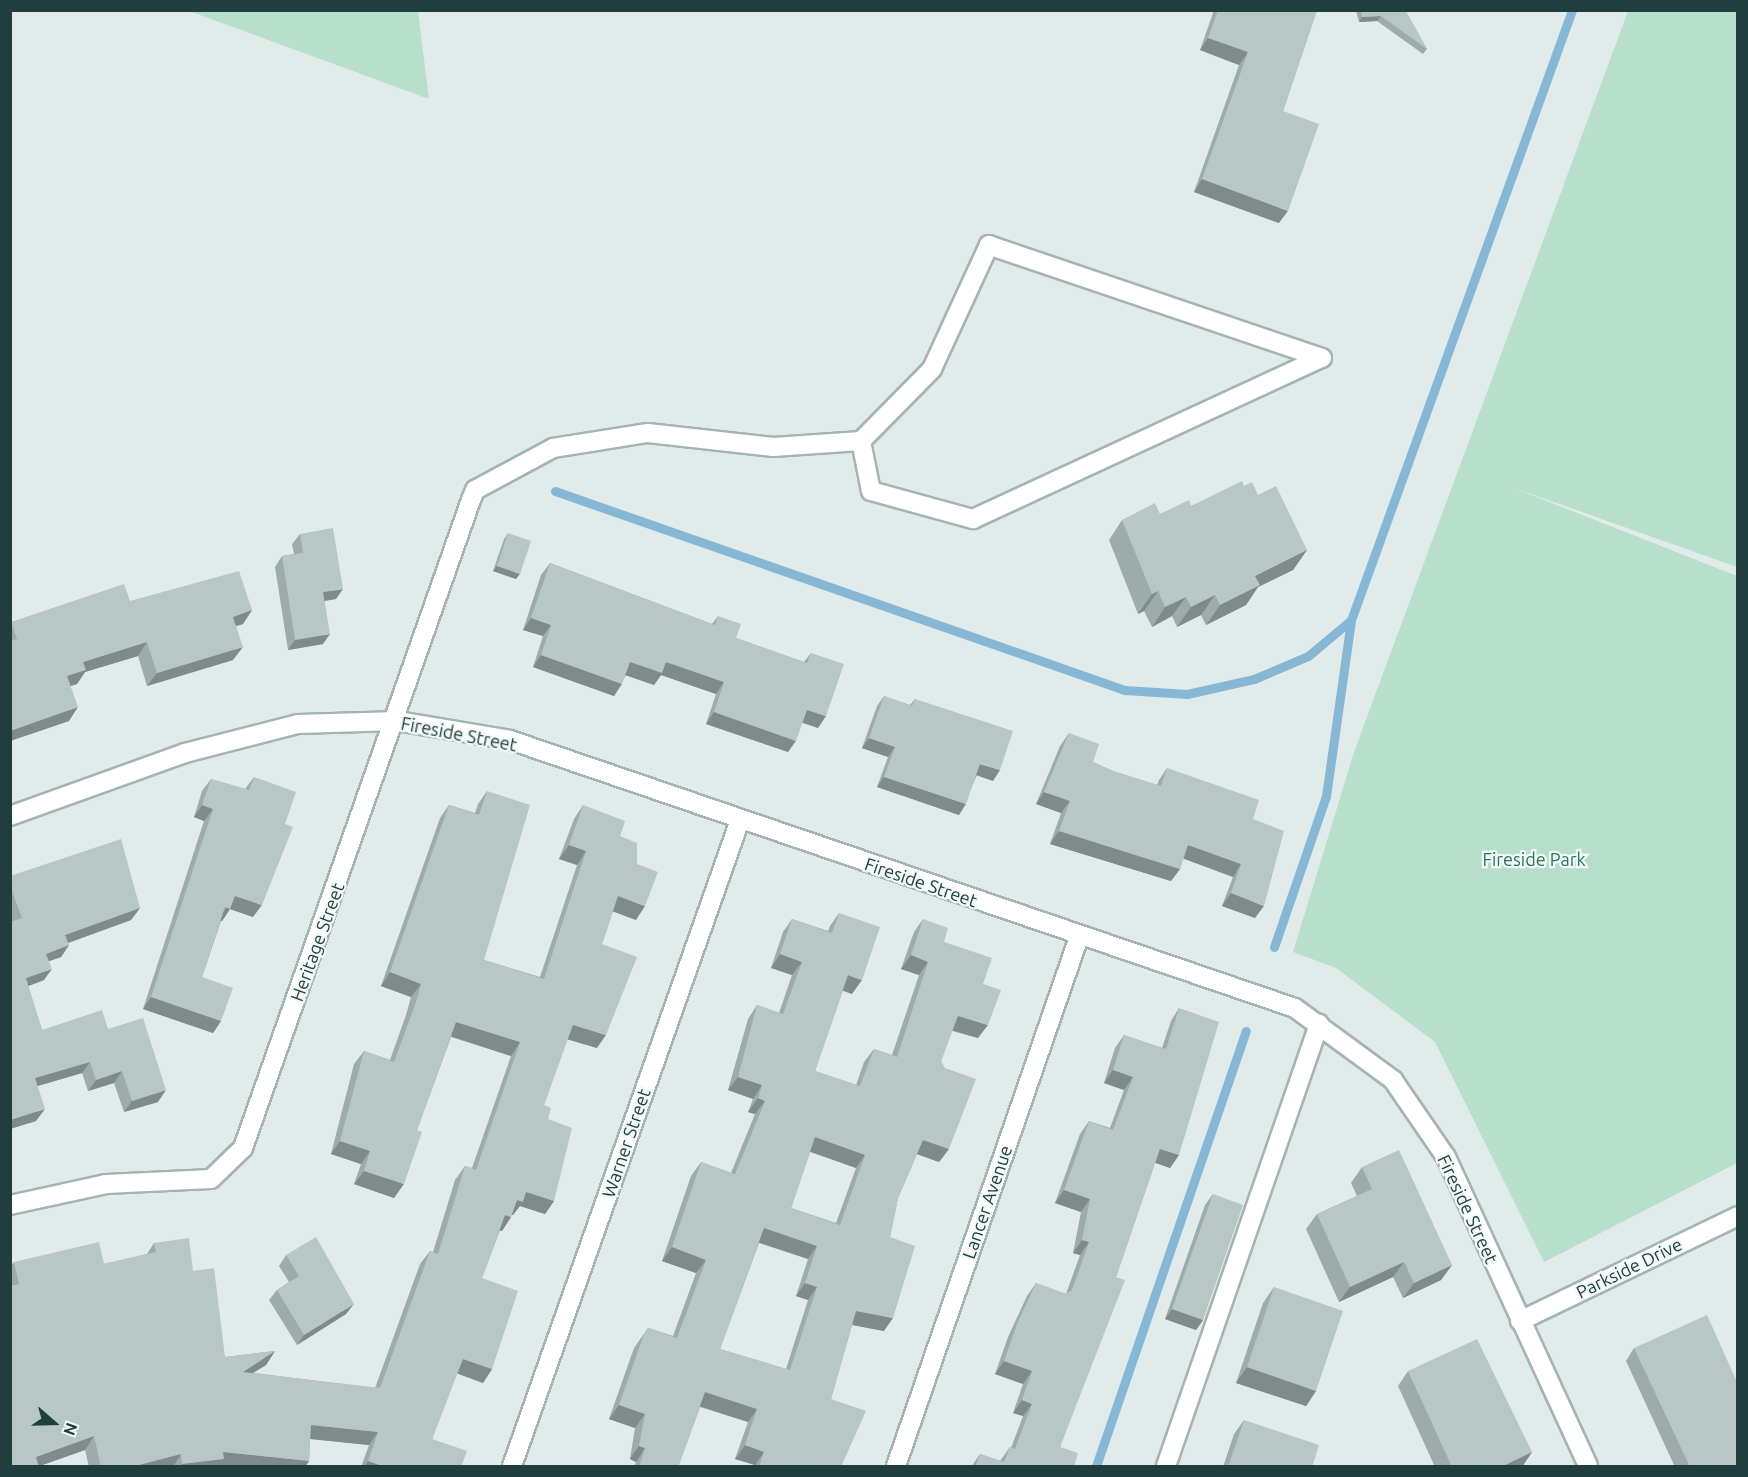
<!DOCTYPE html>
<html>
<head>
<meta charset="utf-8">
<style>
	body { margin:0 }
	#map { position:relative; width:1748px; height:1477px; overflow:hidden; background:#e1ecea; font-family:Ubuntu,sans-serif }
	div>[style] { position:absolute }
	[style*='--x'] { left:calc(var(--x)*1px); top:calc(var(--y)*1px); width:calc(var(--w)*1px); rotate:calc(var(--a)*1deg) }
	.green>* { inset:0; background:#b8dfcb }
	.stream>* { height:9px; margin:-4.5px; padding:0 4.5px; transform-origin:4.5px; border-radius:4.5px; background:#86b7d5 }
	.roads { filter:drop-shadow(2px 0 #a3b4b3) drop-shadow(-2px 0 #a3b4b3) drop-shadow(0 2px #a3b4b3) drop-shadow(0 -2px #a3b4b3) }
	.lane>* { height:18px; margin:-9px; padding:0 9px; transform-origin:9px; border-radius:9px; background:#fff }
	.street>* { height:18px; margin:-9px; padding:0 9px; transform-origin:9px; border-radius:9px; background:#fff }
	.secondary>* { height:18px; margin:-9px; padding:0 9px; transform-origin:9px; border-radius:9px; background:#fff }
	.wall>* { inset:0; background:#9daba9 }
	.shaded-wall>* { inset:0; background:#7f8b89 }
	.building>* { inset:0; background:#b6c7c4 }
	span { translate:-50% -50%; white-space:nowrap; text-align:center; line-height:1.15; -webkit-text-stroke:4.5px #f2f9f7; paint-order:stroke }
	.street-label { font-size:18px; color:#203e3d }
	.park-label { font-size:18px; color:#287758 }
	.frame { position:absolute; inset:0; border:12px solid #203e3d; pointer-events:none }
	.north { position:absolute; left:24px; top:1393px; width:60px; height:60px; -webkit-text-stroke:4px #f2f9f7; paint-order:stroke; rotate:110deg; font-size:16px; font-weight:700; line-height:24px; text-align:center; color:#203e3d }
	.north::after { content:''; display:block; margin:auto; width:21px; height:27px; background:#203e3d; clip-path:polygon(50% 0,100% 100%,50% 72%,0 100%) }
</style>
</head>
<body>
<div id="map">
	<div class="green">
		<i style="clip-path:polygon(189px 11px,418px 11px,429px 99px)"></i>
		<i style="clip-path:polygon(1628px 11px,1737px 11px,1737px 567px,1514px 488px,1737px 576px,1737px 1163px,1544px 1262px,1435px 1042px,1336px 968px,1293px 952px,1354px 752px)"></i>
	</div>
	<div class="stream">
		<i style="--x:555;--y:491;--w:604;--a:19.25"></i>
		<i style="--x:1125;--y:690;--w:62;--a:3.7"></i>
		<i style="--x:1187;--y:694;--w:69;--a:-12.6"></i>
		<i style="--x:1254;--y:679;--w:59;--a:-23.1"></i>
		<i style="--x:1308;--y:656;--w:56;--a:-39.9"></i>
		<i style="--x:1274;--y:947;--w:160;--a:-71"></i>
		<i style="--x:1326;--y:796;--w:178;--a:-81.9"></i>
		<i style="--x:1351;--y:620;--w:649;--a:-70.08"></i>
		<i style="--x:1096;--y:1466;--w:460;--a:-71"></i>
	</div>
	<div class="roads">
		<div class="lane">
			<i style="--x:471;--y:500;--w:11;--a:-68"></i>
			<i style="--x:475;--y:490;--w:89;--a:-28.3"></i>
			<i style="--x:553;--y:448;--w:96;--a:-9"></i>
			<i style="--x:648;--y:433;--w:126;--a:6.4"></i>
			<i style="--x:773;--y:447;--w:88;--a:-3.9"></i>
			<i style="--x:861;--y:441;--w:51;--a:78.7"></i>
			<i style="--x:871;--y:491;--w:106;--a:15.4"></i>
			<i style="--x:973;--y:519;--w:384;--a:-24.8"></i>
			<i style="--x:1322;--y:358;--w:352;--a:-161.3"></i>
			<i style="--x:989;--y:245;--w:136;--a:114.7"></i>
			<i style="--x:932;--y:369;--w:101;--a:134.6"></i>
			<i style="--x:1166;--y:1466;--w:468;--a:-70.9"></i>
		</div>
		<div class="street">
			<i style="--x:10;--y:1205;--w:98;--a:-12.3"></i>
			<i style="--x:106;--y:1184;--w:105;--a:-2.7"></i>
			<i style="--x:211;--y:1179;--w:45;--a:-44.1"></i>
			<i style="--x:243;--y:1148;--w:687;--a:-70.62"></i>
			<i style="--x:1520;--y:1321;--w:242;--a:-25.7"></i>
			<i style="--x:512;--y:1466;--w:685;--a:-70.56"></i>
			<i style="--x:896;--y:1466;--w:560;--a:-70.92"></i>
		</div>
		<div class="secondary">
			<i style="--x:10;--y:816;--w:186;--a:-19.8"></i>
			<i style="--x:185;--y:753;--w:117;--a:-14.4"></i>
			<i style="--x:298;--y:724;--w:99;--a:-1.7"></i>
			<i style="--x:397;--y:721;--w:115;--a:9.5"></i>
			<i style="--x:510;--y:740;--w:829;--a:18.85"></i>
			<i style="--x:1295;--y:1008;--w:122;--a:36.3"></i>
			<i style="--x:1393;--y:1080;--w:93;--a:55.5"></i>
			<i style="--x:1446;--y:1157;--w:340;--a:65.3"></i>
		</div>
	</div>
	<div class="wall">
		<i style="clip-path:polygon(1214px 10px,1317px 10px,1283px 111px,1279px 223px,1194px 192px,1239px 65px,1200px 50px)"></i>
		<i style="clip-path:polygon(1356px 10px,1405px 10px,1427px 49px,1423px 54px,1377px 21px,1359px 22px)"></i>
		<i style="clip-path:polygon(1244px 486px,1258px 495px,1307px 550px,1293px 570px,1258px 587px,1246px 605px,1206px 625px,1201px 615px,1177px 627px,1172px 616px,1152px 627px,1144px 611px,1138px 614px,1109px 540px,1122px 520px,1160px 514px,1191px 506px)"></i>
		<i style="clip-path:polygon(508px 533px,516px 579px,493px 571px,504px 539px)"></i>
		<i style="clip-path:polygon(300px 534px,336px 599px,325px 601px,323px 644px,288px 650px,275px 567px,282px 556px,294px 554px,292px 544px)"></i>
		<i style="clip-path:polygon(550px 563px,712px 624px,718px 616px,736px 638px,804px 662px,811px 653px,818px 728px,802px 723px,788px 752px,706px 724px,716px 694px,661px 675px,654px 685px,626px 675px,614px 696px,533px 667px,543px 636px,523px 630px,541px 575px)"></i>
		<i style="clip-path:polygon(130px 601px,252px 610px,243px 624px,236px 626px,233px 660px,147px 686px,138px 656px,85px 672px,77px 684px,70px 686px,69px 721px,10px 741px,11px 622px)"></i>
		<i style="clip-path:polygon(884px 696px,910px 705px,915px 699px,993px 781px,977px 775px,959px 815px,877px 787px,888px 757px,862px 748px,877px 706px)"></i>
		<i style="clip-path:polygon(1069px 733px,1093px 762px,1113px 771px,1157px 785px,1159px 780px,1167px 768px,1253px 819px,1255px 918px,1222px 906px,1233px 877px,1183px 858px,1180px 869px,1171px 881px,1050px 844px,1061px 813px,1036px 804px,1060px 746px)"></i>
		<i style="clip-path:polygon(254px 777px,285px 824px,253px 917px,230px 909px,222px 921px,221px 921px,202px 977px,221px 1021px,213px 1033px,143px 1009px,204px 821px,194px 817px,202px 791px,211px 779px,245px 789px)"></i>
		<i style="clip-path:polygon(487px 791px,484px 960px,540px 977px,577px 865px,559px 859px,574px 819px,583px 805px,620px 836px,636px 920px,613px 911px,602px 944px,597px 1048px,567px 1039px,544px 1105px,548px 1119px,554px 1201px,545px 1214px,520px 1206px,513px 1215px,512px 1215px,502px 1231px,500px 1230px,482px 1278px,492px 1369px,483px 1383px,457px 1373px,432px 1439px,461px 1467px,361px 1467px,369px 1445px,310px 1439px,309px 1461px,305px 1467px,226px 1467px,219px 1466px,218px 1467px,89px 1467px,85px 1450px,39px 1466px,10px 1467px,10px 1267px,14px 1262px,104px 1264px,147px 1254px,154px 1243px,193px 1271px,225px 1357px,275px 1351px,266px 1365px,253px 1373px,375px 1388px,420px 1264px,430px 1251px,433px 1252px,455px 1180px,465px 1166px,472px 1168px,511px 1056px,451px 1037px,417px 1130px,394px 1198px,354px 1184px,361px 1164px,331px 1154px,354px 1064px,364px 1051px,390px 1060px,406px 1015px,411px 997px,381px 986px,440px 818px,449px 805px,475px 813px,478px 804px)"></i>
		<i style="clip-path:polygon(10px 876px,140px 908px,131px 920px,68px 943px,69px 945px,61px 957px,49px 961px,44px 980px,28px 986px,42px 1030px,108px 1029px,158px 1102px,124px 1112px,114px 1083px,88px 1091px,82px 1073px,38px 1086px,36px 1121px,10px 1129px)"></i>
		<i style="clip-path:polygon(evenodd,839px 913px,852px 994px,843px 990px,815px 1071px,856px 1085px,864px 1062px,874px 1049px,892px 1055px,919px 975px,901px 969px,914px 932px,923px 919px,983px 984px,978px 1038px,952px 1031px,941px 1061px,949px 1149px,939px 1162px,917px 1154px,898px 1198px,890px 1237px,884px 1331px,852px 1325px,831px 1399px,841px 1467px,754px 1467px,755px 1465px,735px 1459px,748px 1422px,700px 1407px,678px 1467px,634px 1467px,636px 1462px,630px 1459px,635px 1428px,609px 1419px,634px 1348px,648px 1328px,673px 1336px,696px 1273px,662px 1261px,691px 1176px,701px 1162px,731px 1173px,755px 1114px,748px 1112px,753px 1099px,728px 1090px,748px 1019px,757px 1005px,779px 1013px,792px 975px,771px 968px,783px 932px,792px 919px,828px 931px,830px 926px,839px 913px,810px 1152px,856px 1168px,836px 1223px,791px 1208px,810px 1152px,839px 913px,759px 1243px,808px 1259px,796px 1296px,808px 1300px,786px 1369px,720px 1349px,759px 1243px)"></i>
		<i style="clip-path:polygon(1179px 1008px,1179px 1155px,1170px 1168px,1155px 1163px,1116px 1277px,1060px 1447px,1074px 1467px,971px 1467px,980px 1454px,1000px 1461px,1010px 1447px,1011px 1448px,1023px 1416px,1013px 1413px,1023px 1384px,995px 1374px,1008px 1337px,1027px 1296px,1036px 1283px,1066px 1294px,1080px 1255px,1073px 1253px,1081px 1212px,1055px 1203px,1080px 1134px,1089px 1121px,1110px 1128px,1124px 1090px,1104px 1083px,1115px 1048px,1124px 1035px,1162px 1048px,1171px 1021px)"></i>
		<i style="clip-path:polygon(1362px 1167px,1452px 1265px,1441px 1280px,1403px 1298px,1393px 1277px,1339px 1302px,1306px 1229px,1317px 1214px,1357px 1196px,1351px 1183px)"></i>
		<i style="clip-path:polygon(1213px 1194px,1203px 1320px,1196px 1330px,1165px 1319px,1205px 1205px)"></i>
		<i style="clip-path:polygon(286px 1255px,346px 1314px,297px 1345px,269px 1300px,277px 1290px,289px 1282px,279px 1266px)"></i>
		<i style="clip-path:polygon(1274px 1287px,1316px 1391px,1306px 1406px,1236px 1383px,1263px 1303px)"></i>
		<i style="clip-path:polygon(1634px 1348px,1737px 1467px,1675px 1467px,1626px 1361px)"></i>
		<i style="clip-path:polygon(1408px 1371px,1532px 1452px,1522px 1467px,1435px 1467px,1398px 1386px)"></i>
		<i style="clip-path:polygon(1244px 1420px,1312px 1467px,1223px 1467px,1234px 1434px)"></i>
	</div>
	<div class="shaded-wall">
		<i style="clip-path:polygon(1381px 16px,1377px 21px,1359px 22px,1362px 17px)"></i>
		<i style="clip-path:polygon(1208px 38px,1248px 52px,1239px 65px,1200px 50px)"></i>
		<i style="clip-path:polygon(1202px 179px,1288px 211px,1279px 223px,1194px 192px)"></i>
		<i style="clip-path:polygon(1307px 550px,1293px 570px,1258px 587px,1246px 605px,1206px 625px,1220px 605px,1255px 576px)"></i>
		<i style="clip-path:polygon(497px 566px,520px 574px,516px 579px,493px 571px)"></i>
		<i style="clip-path:polygon(343px 589px,336px 599px,316px 602px,323px 592px)"></i>
		<i style="clip-path:polygon(1158px 591px,1144px 611px,1138px 614px,1152px 594px)"></i>
		<i style="clip-path:polygon(1215px 595px,1201px 615px,1177px 627px,1191px 607px)"></i>
		<i style="clip-path:polygon(1186px 597px,1172px 616px,1152px 627px,1165px 607px)"></i>
		<i style="clip-path:polygon(252px 610px,243px 624px,223px 630px,233px 617px)"></i>
		<i style="clip-path:polygon(531px 618px,551px 625px,543px 636px,523px 630px)"></i>
		<i style="clip-path:polygon(330px 634px,323px 644px,288px 650px,295px 640px)"></i>
		<i style="clip-path:polygon(147px 642px,138px 656px,85px 672px,77px 684px,58px 690px,67px 676px,83px 662px)"></i>
		<i style="clip-path:polygon(243px 647px,233px 660px,147px 686px,157px 673px)"></i>
		<i style="clip-path:polygon(541px 655px,622px 684px,614px 696px,533px 667px)"></i>
		<i style="clip-path:polygon(630px 662px,666px 662px,724px 682px,716px 694px,661px 675px,654px 685px,622px 674px)"></i>
		<i style="clip-path:polygon(78px 707px,69px 721px,10px 741px,10px 731px)"></i>
		<i style="clip-path:polygon(807px 710px,826px 716px,818px 728px,799px 721px)"></i>
		<i style="clip-path:polygon(714px 712px,796px 741px,788px 752px,706px 724px)"></i>
		<i style="clip-path:polygon(869px 738px,895px 747px,888px 757px,862px 748px)"></i>
		<i style="clip-path:polygon(980px 764px,1000px 770px,993px 781px,973px 774px)"></i>
		<i style="clip-path:polygon(884px 777px,966px 804px,959px 815px,877px 787px)"></i>
		<i style="clip-path:polygon(1044px 792px,1070px 801px,1061px 813px,1036px 804px)"></i>
		<i style="clip-path:polygon(202px 805px,213px 809px,204px 821px,194px 817px)"></i>
		<i style="clip-path:polygon(1059px 831px,1180px 869px,1171px 881px,1050px 844px)"></i>
		<i style="clip-path:polygon(569px 845px,586px 851px,577px 865px,559px 859px)"></i>
		<i style="clip-path:polygon(1188px 845px,1241px 864px,1233px 877px,1179px 857px)"></i>
		<i style="clip-path:polygon(1231px 893px,1264px 906px,1255px 918px,1222px 906px)"></i>
		<i style="clip-path:polygon(235px 896px,262px 905px,253px 917px,230px 909px,222px 921px,217px 920px)"></i>
		<i style="clip-path:polygon(618px 896px,645px 906px,636px 920px,609px 910px)"></i>
		<i style="clip-path:polygon(140px 908px,131px 920px,57px 947px,65px 935px)"></i>
		<i style="clip-path:polygon(69px 945px,61px 957px,38px 965px,46px 954px)"></i>
		<i style="clip-path:polygon(780px 954px,802px 962px,792px 975px,771px 968px)"></i>
		<i style="clip-path:polygon(911px 955px,928px 962px,919px 975px,901px 969px)"></i>
		<i style="clip-path:polygon(52px 969px,44px 980px,18px 990px,26px 978px)"></i>
		<i style="clip-path:polygon(390px 972px,421px 984px,411px 997px,381px 986px)"></i>
		<i style="clip-path:polygon(848px 975px,862px 980px,852px 994px,838px 989px)"></i>
		<i style="clip-path:polygon(151px 997px,221px 1021px,213px 1033px,143px 1009px)"></i>
		<i style="clip-path:polygon(958px 1016px,988px 1025px,978px 1038px,948px 1029px)"></i>
		<i style="clip-path:polygon(456px 1022px,520px 1042px,511px 1056px,447px 1035px)"></i>
		<i style="clip-path:polygon(573px 1025px,606px 1035px,597px 1048px,563px 1038px)"></i>
		<i style="clip-path:polygon(90px 1062px,82px 1073px,27px 1089px,35px 1078px)"></i>
		<i style="clip-path:polygon(1113px 1070px,1133px 1077px,1124px 1090px,1104px 1083px)"></i>
		<i style="clip-path:polygon(122px 1071px,114px 1083px,88px 1091px,96px 1080px)"></i>
		<i style="clip-path:polygon(738px 1077px,762px 1085px,753px 1099px,728px 1090px)"></i>
		<i style="clip-path:polygon(166px 1090px,158px 1102px,124px 1112px,132px 1101px)"></i>
		<i style="clip-path:polygon(758px 1098px,765px 1101px,755px 1114px,748px 1112px)"></i>
		<i style="clip-path:polygon(45px 1109px,36px 1121px,10px 1129px,10px 1120px)"></i>
		<i style="clip-path:polygon(815px 1137px,865px 1155px,856px 1168px,806px 1150px)"></i>
		<i style="clip-path:polygon(923px 1140px,949px 1149px,939px 1162px,914px 1153px)"></i>
		<i style="clip-path:polygon(340px 1141px,370px 1151px,361px 1164px,331px 1154px)"></i>
		<i style="clip-path:polygon(1160px 1149px,1179px 1155px,1170px 1168px,1151px 1161px)"></i>
		<i style="clip-path:polygon(364px 1171px,404px 1184px,394px 1198px,354px 1184px)"></i>
		<i style="clip-path:polygon(1064px 1190px,1090px 1199px,1081px 1212px,1055px 1203px)"></i>
		<i style="clip-path:polygon(526px 1192px,554px 1201px,545px 1214px,520px 1206px,513px 1215px,508px 1214px,517px 1200px)"></i>
		<i style="clip-path:polygon(505px 1215px,511px 1217px,502px 1231px,495px 1229px)"></i>
		<i style="clip-path:polygon(764px 1228px,817px 1246px,808px 1259px,755px 1241px)"></i>
		<i style="clip-path:polygon(1082px 1240px,1089px 1242px,1080px 1255px,1073px 1253px)"></i>
		<i style="clip-path:polygon(672px 1247px,706px 1260px,696px 1273px,662px 1261px)"></i>
		<i style="clip-path:polygon(1404px 1262px,1393px 1277px,1339px 1302px,1350px 1287px)"></i>
		<i style="clip-path:polygon(1452px 1265px,1441px 1280px,1403px 1298px,1414px 1283px)"></i>
		<i style="clip-path:polygon(805px 1283px,817px 1287px,808px 1300px,796px 1296px)"></i>
		<i style="clip-path:polygon(354px 1304px,346px 1314px,297px 1345px,304px 1335px)"></i>
		<i style="clip-path:polygon(1172px 1309px,1203px 1320px,1196px 1330px,1165px 1319px)"></i>
		<i style="clip-path:polygon(856px 1311px,893px 1318px,884px 1331px,847px 1324px)"></i>
		<i style="clip-path:polygon(275px 1351px,266px 1365px,233px 1385px,243px 1372px)"></i>
		<i style="clip-path:polygon(463px 1359px,492px 1369px,483px 1383px,453px 1372px)"></i>
		<i style="clip-path:polygon(1004px 1361px,1032px 1371px,1023px 1384px,995px 1374px)"></i>
		<i style="clip-path:polygon(1247px 1367px,1316px 1391px,1306px 1406px,1236px 1383px)"></i>
		<i style="clip-path:polygon(705px 1392px,757px 1409px,748px 1422px,696px 1405px)"></i>
		<i style="clip-path:polygon(1022px 1400px,1032px 1404px,1023px 1416px,1013px 1413px)"></i>
		<i style="clip-path:polygon(619px 1405px,645px 1414px,635px 1428px,609px 1419px)"></i>
		<i style="clip-path:polygon(311px 1425px,378px 1432px,369px 1445px,301px 1438px)"></i>
		<i style="clip-path:polygon(94px 1436px,85px 1450px,37px 1467px,36px 1457px)"></i>
		<i style="clip-path:polygon(745px 1445px,764px 1452px,755px 1465px,735px 1459px)"></i>
		<i style="clip-path:polygon(639px 1446px,645px 1448px,636px 1462px,630px 1459px)"></i>
		<i style="clip-path:polygon(223px 1452px,309px 1461px,305px 1467px,226px 1467px,219px 1466px,218px 1467px,180px 1467px,182px 1464px)"></i>
		<i style="clip-path:polygon(1532px 1452px,1522px 1467px,1501px 1467px)"></i>
		<i style="clip-path:polygon(181px 1454px,173px 1467px,131px 1467px)"></i>
		<i style="clip-path:polygon(368px 1461px,385px 1467px,364px 1467px)"></i>
	</div>
	<div class="building">
		<i style="clip-path:polygon(1218px 10px,1317px 10px,1283px 111px,1319px 124px,1288px 211px,1202px 179px,1248px 52px,1208px 38px)"></i>
		<i style="clip-path:polygon(1361px 10px,1405px 10px,1427px 49px,1381px 16px,1362px 17px)"></i>
		<i style="clip-path:polygon(1242px 481px,1244px 486px,1252px 482px,1258px 495px,1276px 486px,1307px 550px,1255px 576px,1260px 585px,1220px 605px,1215px 595px,1191px 607px,1186px 597px,1165px 607px,1158px 591px,1152px 594px,1122px 520px,1155px 503px,1160px 514px,1189px 500px,1191px 506px)"></i>
		<i style="clip-path:polygon(333px 528px,343px 589px,323px 592px,330px 634px,295px 640px,282px 556px,303px 553px,300px 534px)"></i>
		<i style="clip-path:polygon(508px 533px,531px 541px,520px 574px,497px 566px)"></i>
		<i style="clip-path:polygon(550px 563px,715px 625px,718px 616px,741px 624px,736px 638px,807px 663px,811px 653px,844px 664px,826px 716px,807px 710px,796px 741px,714px 712px,724px 682px,666px 662px,662px 673px,630px 662px,622px 684px,541px 655px,551px 625px,531px 618px)"></i>
		<i style="clip-path:polygon(239px 571px,252px 610px,233px 617px,243px 647px,157px 673px,147px 642px,83px 662px,86px 670px,67px 676px,78px 707px,10px 731px,10px 641px,17px 639px,11px 622px,124px 584px,130px 601px)"></i>
		<i style="clip-path:polygon(884px 696px,912px 706px,915px 699px,1013px 731px,1000px 770px,980px 764px,966px 804px,884px 777px,895px 747px,869px 738px)"></i>
		<i style="clip-path:polygon(1069px 733px,1099px 744px,1093px 762px,1113px 771px,1161px 786px,1167px 768px,1259px 800px,1253px 819px,1284px 831px,1264px 906px,1231px 893px,1241px 864px,1188px 845px,1180px 869px,1059px 831px,1070px 801px,1044px 792px)"></i>
		<i style="clip-path:polygon(254px 777px,296px 792px,285px 824px,293px 827px,262px 905px,235px 896px,230px 909px,225px 907px,202px 977px,233px 988px,221px 1021px,151px 997px,213px 809px,202px 805px,211px 779px,249px 790px)"></i>
		<i style="clip-path:polygon(487px 791px,530px 805px,484px 960px,544px 979px,586px 851px,569px 845px,583px 805px,625px 821px,620px 836px,637px 843px,637px 864px,658px 872px,645px 906px,618px 896px,602px 944px,637px 957px,606px 1035px,573px 1025px,544px 1105px,551px 1108px,548px 1119px,572px 1128px,554px 1201px,526px 1192px,523px 1202px,517px 1200px,511px 1217px,505px 1215px,482px 1278px,518px 1291px,492px 1369px,463px 1359px,432px 1439px,467px 1451px,461px 1467px,385px 1467px,368px 1461px,378px 1432px,311px 1425px,309px 1461px,223px 1452px,224px 1459px,182px 1464px,181px 1454px,131px 1467px,101px 1467px,94px 1436px,36px 1457px,39px 1467px,10px 1467px,10px 1286px,19px 1284px,14px 1262px,99px 1242px,104px 1264px,156px 1252px,154px 1243px,189px 1238px,193px 1271px,214px 1268px,225px 1357px,275px 1351px,243px 1372px,380px 1388px,430px 1251px,438px 1254px,465px 1166px,476px 1170px,520px 1042px,456px 1022px,417px 1130px,422px 1132px,404px 1184px,364px 1171px,370px 1151px,340px 1141px,364px 1051px,394px 1062px,416px 1002px,421px 984px,390px 972px,449px 805px,479px 815px)"></i>
		<i style="clip-path:polygon(121px 839px,140px 908px,65px 935px,69px 945px,46px 954px,52px 969px,26px 978px,42px 1030px,102px 1010px,108px 1029px,143px 1018px,166px 1090px,132px 1101px,122px 1071px,96px 1080px,90px 1062px,35px 1078px,45px 1109px,10px 1120px,10px 922px,22px 918px,10px 886px,10px 876px)"></i>
		<i style="clip-path:polygon(evenodd,839px 913px,880px 927px,862px 980px,848px 975px,815px 1071px,860px 1086px,874px 1049px,897px 1057px,928px 962px,911px 955px,923px 919px,948px 928px,944px 942px,992px 958px,983px 984px,1001px 990px,988px 1025px,958px 1016px,941px 1061px,945px 1068px,976px 1079px,949px 1149px,923px 1140px,898px 1198px,890px 1237px,915px 1246px,893px 1318px,856px 1311px,831px 1399px,866px 1411px,841px 1467px,759px 1467px,764px 1452px,745px 1445px,757px 1409px,705px 1392px,678px 1467px,639px 1467px,645px 1448px,639px 1446px,645px 1414px,619px 1405px,644px 1334px,648px 1328px,677px 1338px,706px 1260px,672px 1247px,701px 1162px,735px 1174px,765px 1101px,758px 1098px,762px 1085px,738px 1077px,757px 1005px,783px 1014px,802px 962px,780px 954px,792px 919px,832px 933px,839px 913px,815px 1137px,865px 1155px,840px 1225px,791px 1208px,815px 1137px,839px 913px,764px 1228px,817px 1246px,805px 1283px,817px 1287px,790px 1370px,720px 1349px,764px 1228px)"></i>
		<i style="clip-path:polygon(1179px 1008px,1219px 1022px,1179px 1155px,1160px 1149px,1116px 1277px,1125px 1280px,1060px 1447px,1078px 1453px,1074px 1467px,975px 1467px,980px 1454px,1004px 1462px,1010px 1447px,1015px 1449px,1032px 1404px,1022px 1400px,1032px 1371px,1004px 1361px,1017px 1324px,1036px 1283px,1066px 1294px,1072px 1290px,1089px 1242px,1082px 1240px,1090px 1199px,1064px 1190px,1089px 1121px,1113px 1130px,1133px 1077px,1113px 1070px,1124px 1035px,1166px 1049px)"></i>
		<i style="clip-path:polygon(1399px 1150px,1452px 1265px,1414px 1283px,1404px 1262px,1350px 1287px,1317px 1214px,1372px 1189px,1362px 1167px)"></i>
		<i style="clip-path:polygon(1213px 1194px,1243px 1205px,1203px 1320px,1172px 1309px)"></i>
		<i style="clip-path:polygon(316px 1237px,354px 1304px,304px 1335px,277px 1290px,299px 1276px,286px 1255px)"></i>
		<i style="clip-path:polygon(1274px 1287px,1343px 1311px,1316px 1391px,1247px 1367px)"></i>
		<i style="clip-path:polygon(1707px 1315px,1737px 1382px,1737px 1467px,1690px 1467px,1634px 1348px)"></i>
		<i style="clip-path:polygon(1477px 1339px,1532px 1452px,1501px 1467px,1452px 1467px,1408px 1371px)"></i>
		<i style="clip-path:polygon(1244px 1420px,1319px 1445px,1312px 1467px,1228px 1467px)"></i>
	</div>
	<div class="street-label">
		<span style="left:459px;top:734px;rotate:11deg">Fireside Street</span>
		<span style="left:921px;top:882px;rotate:19deg">Fireside Street</span>
		<span style="left:317px;top:942px;rotate:-70deg">Heritage Street</span>
		<span style="left:626px;top:1143px;rotate:-71deg">Warner Street</span>
		<span style="left:987px;top:1202px;rotate:-71deg">Lancer Avenue</span>
		<span style="left:1468px;top:1209px;rotate:65deg">Fireside Street</span>
		<span style="left:1629px;top:1268px;rotate:-26deg">Parkside Drive</span>
	</div>
	<div class="park-label">
		<span style="left:1534px;top:859px">Fireside Park</span>
	</div>
	<div class="frame"></div>
	<div class="north">N</div>
</div>
</body>
</html>
